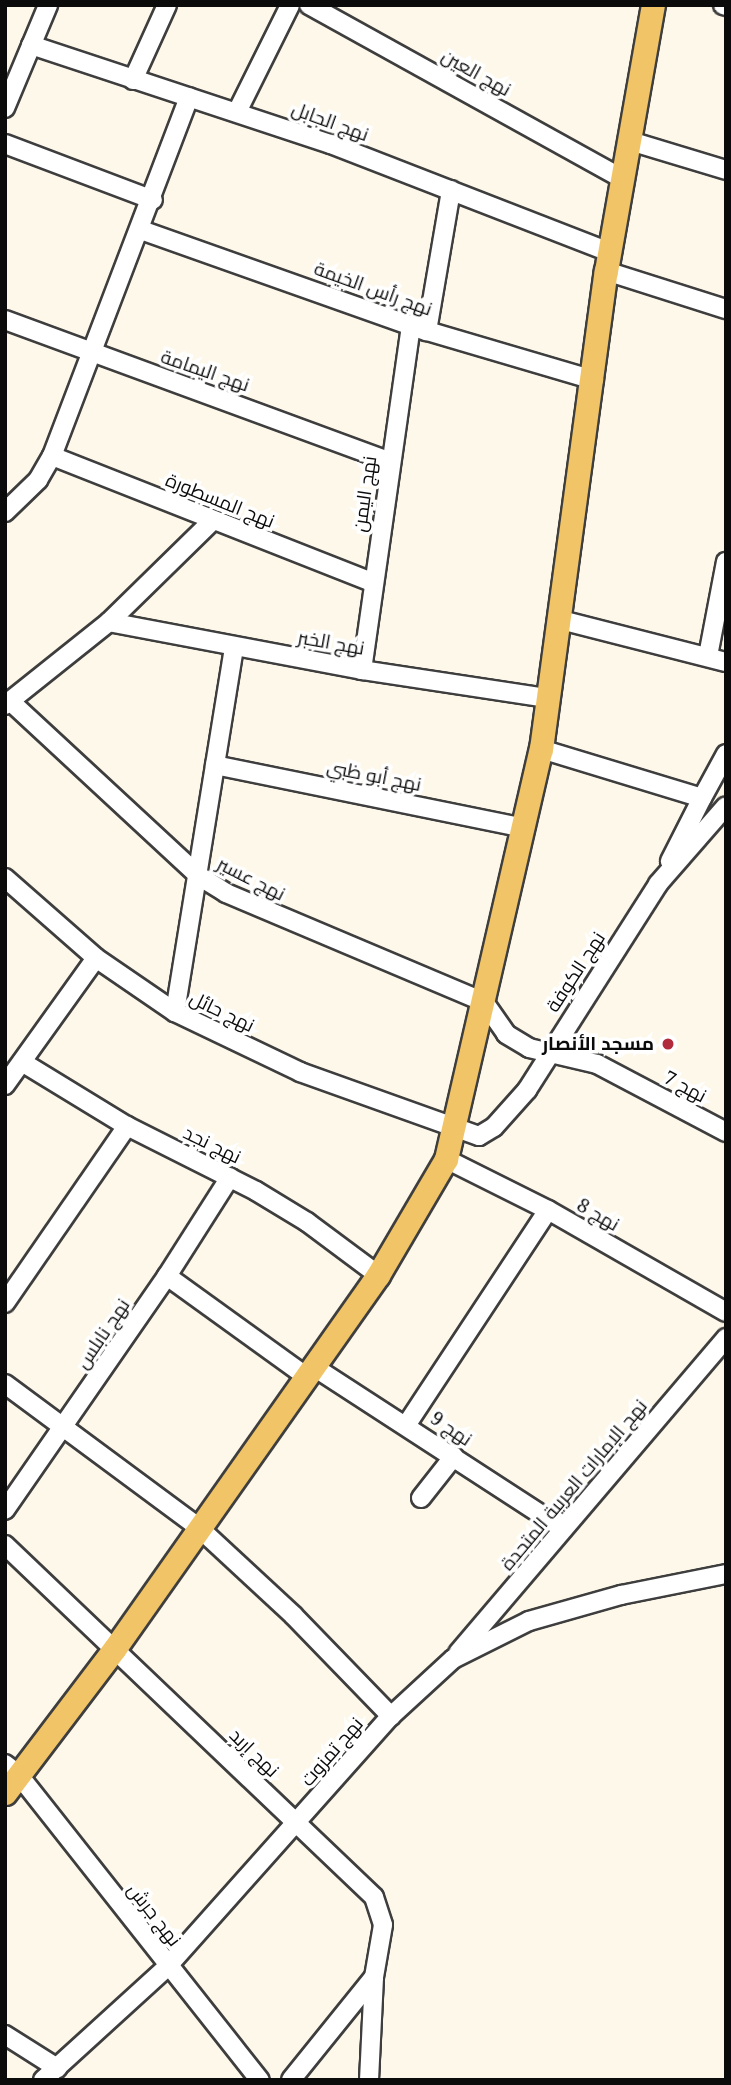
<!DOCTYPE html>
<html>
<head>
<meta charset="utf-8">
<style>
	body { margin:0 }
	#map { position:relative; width:731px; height:2085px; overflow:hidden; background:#fef8ea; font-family:"Noto Serif",Cairo,serif }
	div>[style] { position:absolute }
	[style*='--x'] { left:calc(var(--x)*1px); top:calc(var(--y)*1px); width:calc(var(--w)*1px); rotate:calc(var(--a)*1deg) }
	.roads { filter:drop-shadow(2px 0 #3e3e3e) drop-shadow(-2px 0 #3e3e3e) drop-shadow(0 2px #3e3e3e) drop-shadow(0 -2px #3e3e3e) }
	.minor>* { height:18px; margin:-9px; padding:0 9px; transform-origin:9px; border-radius:9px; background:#fff }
	.major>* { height:23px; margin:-11.5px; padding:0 11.5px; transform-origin:11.5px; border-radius:11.5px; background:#f1c467 }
	.dots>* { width:19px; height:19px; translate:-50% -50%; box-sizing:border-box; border:4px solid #fff; border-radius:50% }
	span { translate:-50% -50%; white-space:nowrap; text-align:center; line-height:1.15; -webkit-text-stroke:7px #fff; paint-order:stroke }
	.street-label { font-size:19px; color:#0b0b0b }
	.poi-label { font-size:19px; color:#0b0b0b; font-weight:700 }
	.right { translate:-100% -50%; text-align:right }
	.frame { position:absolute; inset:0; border:7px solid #0b0b0b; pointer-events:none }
</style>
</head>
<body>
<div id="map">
	<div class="roads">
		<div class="minor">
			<i style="--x:309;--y:5;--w:357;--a:29"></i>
			<i style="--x:723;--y:5;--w:3;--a:18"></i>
			<i style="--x:31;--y:45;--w:316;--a:18.3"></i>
			<i style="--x:331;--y:144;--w:298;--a:21.2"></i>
			<i style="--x:133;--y:80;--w:82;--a:-65.6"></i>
			<i style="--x:5;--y:108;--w:112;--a:-67.3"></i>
			<i style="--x:237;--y:112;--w:119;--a:-63.6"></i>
			<i style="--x:630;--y:141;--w:100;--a:16.8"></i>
			<i style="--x:5;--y:144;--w:158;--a:20.7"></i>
			<i style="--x:141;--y:230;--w:303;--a:19.5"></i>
			<i style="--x:427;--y:331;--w:174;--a:16.4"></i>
			<i style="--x:606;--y:271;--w:126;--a:17.6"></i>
			<i style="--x:5;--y:320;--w:411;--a:20.2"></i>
			<i style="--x:427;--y:331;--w:143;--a:-80.3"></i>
			<i style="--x:52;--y:456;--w:346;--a:21.5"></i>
			<i style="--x:5;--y:512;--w:46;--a:-44.1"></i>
			<i style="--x:38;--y:480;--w:28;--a:-60"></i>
			<i style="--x:52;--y:456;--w:384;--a:-69.1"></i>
			<i style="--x:557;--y:619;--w:174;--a:14.3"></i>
			<i style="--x:109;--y:622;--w:258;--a:10.7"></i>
			<i style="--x:362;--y:670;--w:187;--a:8.6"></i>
			<i style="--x:708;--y:656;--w:96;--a:-79.2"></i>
			<i style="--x:362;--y:670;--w:348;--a:-81.9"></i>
			<i style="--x:10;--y:701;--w:258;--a:42.8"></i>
			<i style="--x:199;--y:876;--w:32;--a:32"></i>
			<i style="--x:226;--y:893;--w:280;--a:22.9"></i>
			<i style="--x:484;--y:1002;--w:39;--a:55"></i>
			<i style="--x:506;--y:1034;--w:27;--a:31"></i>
			<i style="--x:529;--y:1048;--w:70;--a:13.2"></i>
			<i style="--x:597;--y:1064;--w:146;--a:27.8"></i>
			<i style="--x:5;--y:705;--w:133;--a:-38.6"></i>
			<i style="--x:109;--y:622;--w:144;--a:-44.4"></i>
			<i style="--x:541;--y:749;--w:168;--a:16.9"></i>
			<i style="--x:702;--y:798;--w:71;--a:116.9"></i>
			<i style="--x:215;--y:765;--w:315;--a:11.5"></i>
			<i style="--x:702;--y:798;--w:50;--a:-61.4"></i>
			<i style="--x:5;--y:878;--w:121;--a:41.3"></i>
			<i style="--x:96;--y:958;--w:96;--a:34.4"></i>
			<i style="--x:175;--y:1012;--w:139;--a:25.6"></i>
			<i style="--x:300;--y:1072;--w:190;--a:19.7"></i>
			<i style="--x:479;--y:1136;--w:17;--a:-31"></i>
			<i style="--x:494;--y:1127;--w:50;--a:-48.3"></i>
			<i style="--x:527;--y:1090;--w:244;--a:-57.5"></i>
			<i style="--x:658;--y:884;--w:103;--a:-48.9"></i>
			<i style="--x:175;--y:1012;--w:370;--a:-80.8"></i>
			<i style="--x:22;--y:1062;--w:123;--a:31.4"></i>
			<i style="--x:127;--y:1126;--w:144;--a:26.7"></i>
			<i style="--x:256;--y:1191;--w:60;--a:31.3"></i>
			<i style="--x:307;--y:1222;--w:89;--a:36.7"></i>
			<i style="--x:5;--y:1085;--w:156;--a:-54.4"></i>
			<i style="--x:446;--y:1159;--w:114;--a:26.6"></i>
			<i style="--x:548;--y:1210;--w:205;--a:29.8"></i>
			<i style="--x:167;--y:1276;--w:173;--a:35.8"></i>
			<i style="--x:5;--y:1303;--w:215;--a:-55.4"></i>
			<i style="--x:314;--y:1367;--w:297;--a:33"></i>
			<i style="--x:5;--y:1384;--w:239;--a:36.5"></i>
			<i style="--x:197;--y:1526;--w:131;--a:42.8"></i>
			<i style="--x:293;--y:1615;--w:141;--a:45.9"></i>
			<i style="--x:407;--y:1424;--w:256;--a:-56.6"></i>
			<i style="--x:421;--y:1498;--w:53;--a:-51.8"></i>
			<i style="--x:5;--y:1510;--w:285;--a:-55.3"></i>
			<i style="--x:167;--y:1276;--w:117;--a:-57.5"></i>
			<i style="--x:5;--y:1545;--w:510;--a:43.65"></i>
			<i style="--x:374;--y:1897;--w:29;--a:72"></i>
			<i style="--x:383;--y:1925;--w:53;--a:99.8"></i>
			<i style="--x:374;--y:1977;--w:132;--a:128.9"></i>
			<i style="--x:458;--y:1653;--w:414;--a:-49.6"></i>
			<i style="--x:5;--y:1764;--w:16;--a:38"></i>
			<i style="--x:18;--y:1774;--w:390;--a:51.7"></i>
			<i style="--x:5;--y:2035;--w:62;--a:32.4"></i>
			<i style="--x:43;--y:2080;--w:168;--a:-42.3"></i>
			<i style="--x:167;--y:1967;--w:336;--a:-48.3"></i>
			<i style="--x:391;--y:1716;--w:84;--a:-42.6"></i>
			<i style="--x:453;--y:1659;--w:85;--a:-26.6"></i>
			<i style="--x:529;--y:1621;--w:96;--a:-15.8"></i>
			<i style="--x:621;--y:1595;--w:107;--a:-11.3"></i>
			<i style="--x:369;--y:2080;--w:102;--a:-87.2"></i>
		</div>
		<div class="major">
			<i style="--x:5;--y:1793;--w:182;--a:-52.8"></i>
			<i style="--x:115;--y:1648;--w:456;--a:-54.8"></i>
			<i style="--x:378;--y:1275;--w:134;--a:-59.6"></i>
			<i style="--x:446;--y:1159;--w:421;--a:-77"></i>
			<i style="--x:541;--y:749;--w:482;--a:-82.3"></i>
			<i style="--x:606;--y:271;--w:270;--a:-80"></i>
		</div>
	</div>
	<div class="dots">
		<i style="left:668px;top:1044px;background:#b22b3d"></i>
	</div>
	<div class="street-label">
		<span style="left:476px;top:73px;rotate:29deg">نهج العين</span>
		<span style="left:330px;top:122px;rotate:20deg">نهج الجابل</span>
		<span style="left:373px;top:289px;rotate:20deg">نهج رأس الخيمة</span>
		<span style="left:205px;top:371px;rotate:19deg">نهج اليمامة</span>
		<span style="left:365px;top:494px;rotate:-82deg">نهج اليمن</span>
		<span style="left:220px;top:501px;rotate:22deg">نهج المسطورة</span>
		<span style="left:331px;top:643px;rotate:10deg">نهج الخبر</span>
		<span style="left:374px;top:776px;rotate:11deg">نهج أبو ظبي</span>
		<span style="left:251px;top:879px;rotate:27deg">نهج عسير</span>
		<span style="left:576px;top:972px;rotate:-57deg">نهج الكوفة</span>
		<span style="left:222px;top:1012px;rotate:26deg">نهج حائل</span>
		<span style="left:685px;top:1087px;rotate:28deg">نهج 7</span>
		<span style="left:212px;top:1145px;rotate:26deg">نهج نجد</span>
		<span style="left:598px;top:1215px;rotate:30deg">نهج 8</span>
		<span style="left:103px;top:1334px;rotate:-56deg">نهج نابلس</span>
		<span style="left:451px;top:1429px;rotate:34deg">نهج 9</span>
		<span style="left:574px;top:1485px;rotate:-50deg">نهج الإمارات العربية المتحدة</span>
		<span style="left:332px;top:1752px;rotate:-49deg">نهج تمزوت</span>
		<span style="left:254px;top:1753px;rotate:44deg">نهج إربد</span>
		<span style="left:154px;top:1915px;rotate:52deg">نهج جرش</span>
	</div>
	<div class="poi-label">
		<span class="right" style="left:654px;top:1044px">مسجد الأنصار</span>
	</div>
	<div class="frame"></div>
</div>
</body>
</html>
